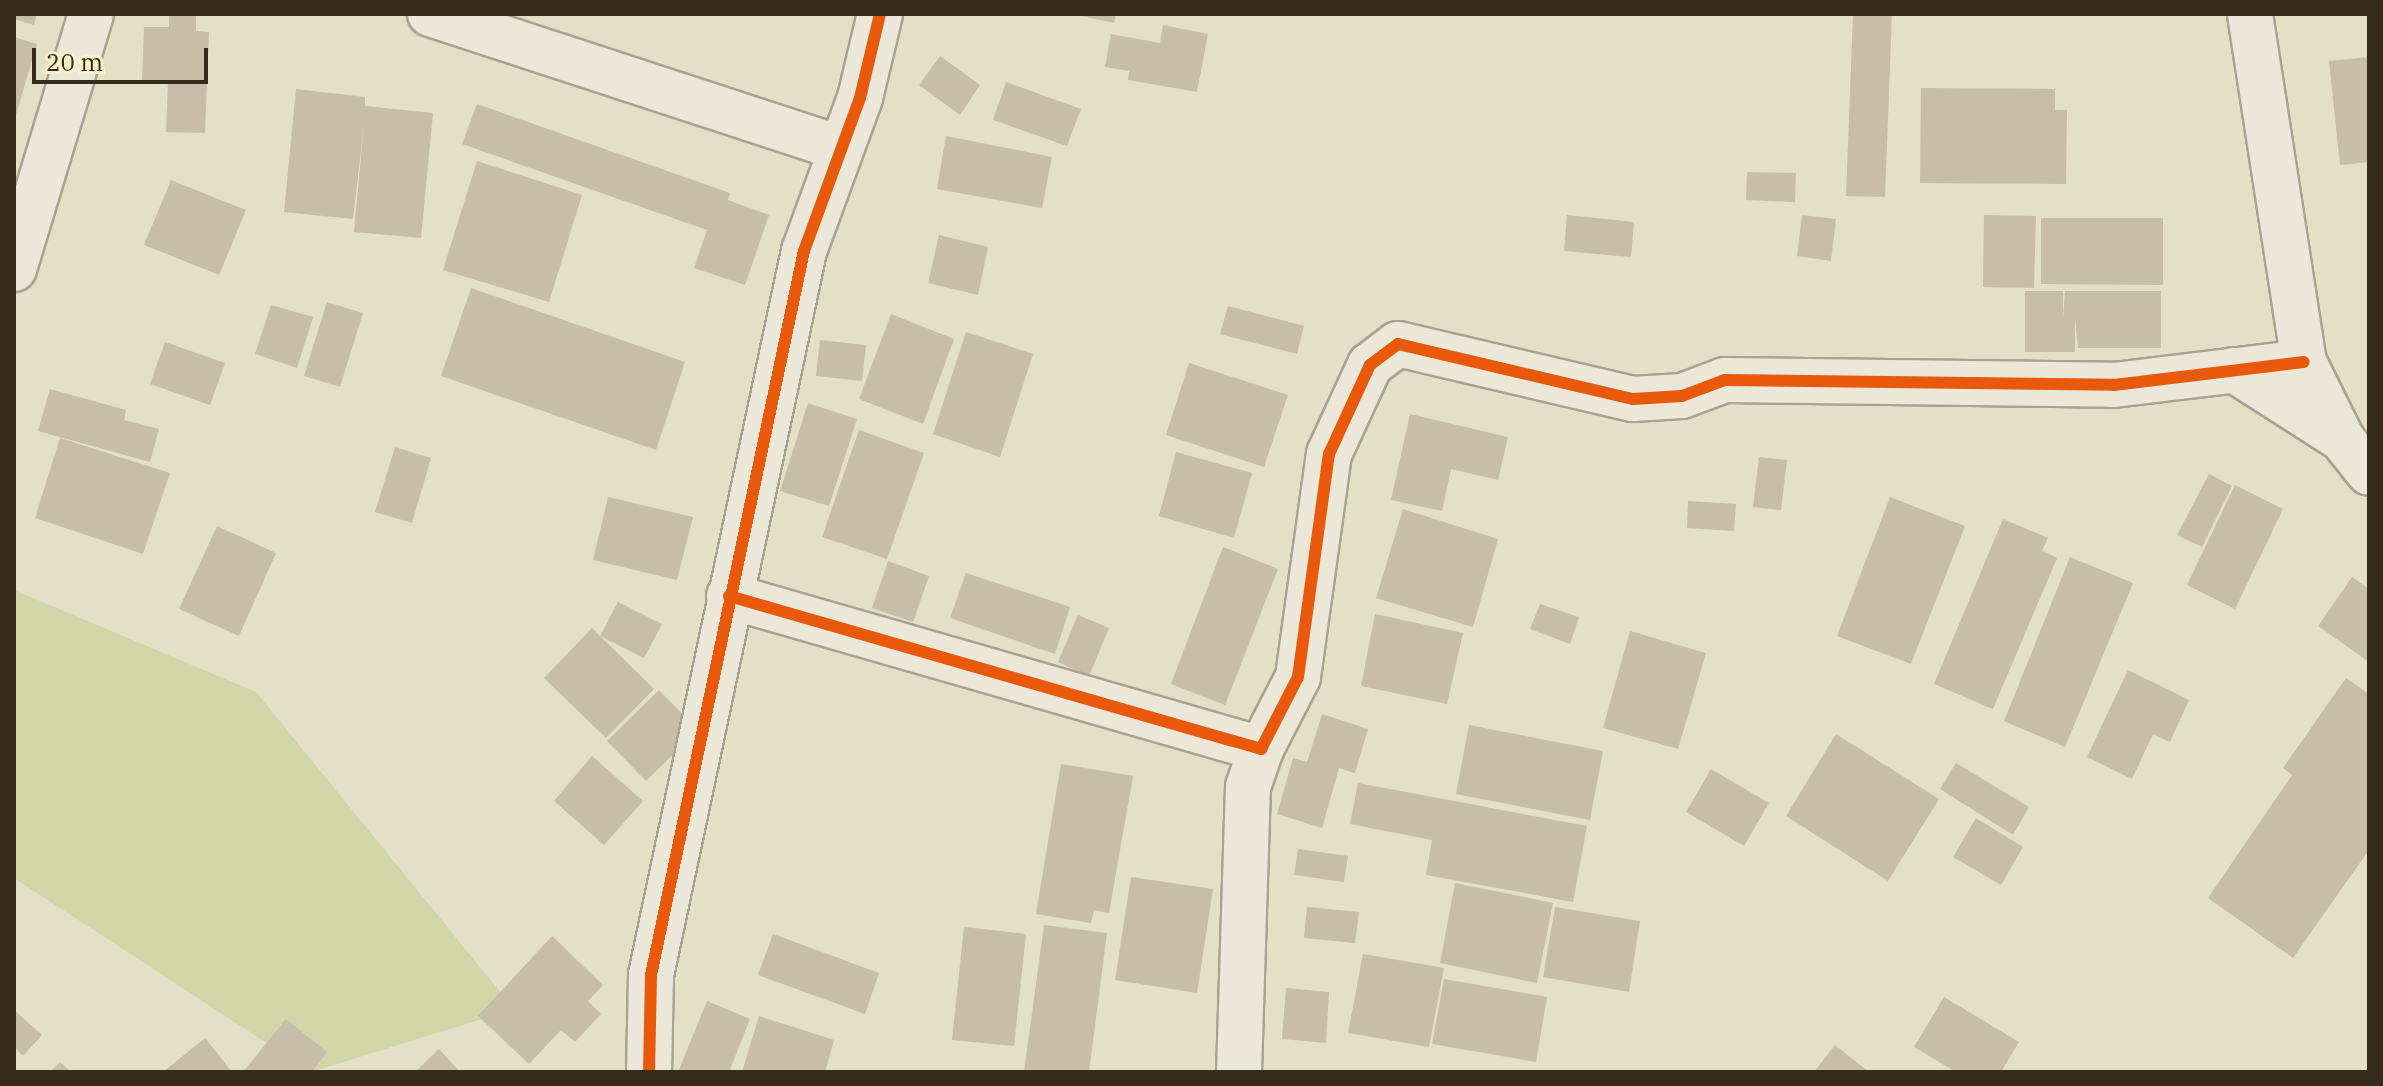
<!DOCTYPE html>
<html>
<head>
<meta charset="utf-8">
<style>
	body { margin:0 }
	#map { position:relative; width:2383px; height:1086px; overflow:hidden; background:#e4dfc7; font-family:"IBM Plex Serif",serif }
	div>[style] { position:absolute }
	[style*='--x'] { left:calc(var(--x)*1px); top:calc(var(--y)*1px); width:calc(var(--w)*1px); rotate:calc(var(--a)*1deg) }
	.green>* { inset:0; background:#d0d6a8 }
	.building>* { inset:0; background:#c8bda8 }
	.roads { filter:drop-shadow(2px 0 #a8a291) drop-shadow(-2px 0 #a8a291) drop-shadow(0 2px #a8a291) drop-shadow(0 -2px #a8a291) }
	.street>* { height:44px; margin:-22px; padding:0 22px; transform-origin:22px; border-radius:22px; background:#ebe8da }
	.cycleway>* { height:12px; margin:-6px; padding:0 6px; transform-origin:6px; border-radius:6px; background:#e8590c }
	span { translate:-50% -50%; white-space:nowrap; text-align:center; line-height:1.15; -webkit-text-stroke:8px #f7f0cb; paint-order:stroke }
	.frame { position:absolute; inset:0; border:16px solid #362b1a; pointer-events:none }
	.scale { position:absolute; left:32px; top:48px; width:176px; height:36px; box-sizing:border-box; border:4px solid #362b1a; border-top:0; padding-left:10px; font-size:24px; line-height:28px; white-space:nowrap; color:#362b1a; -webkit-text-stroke:6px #f7f0cb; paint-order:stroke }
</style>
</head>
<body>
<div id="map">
	<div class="green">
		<i style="clip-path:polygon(14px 590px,256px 692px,514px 1009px,311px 1072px,14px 878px)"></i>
	</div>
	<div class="building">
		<i style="clip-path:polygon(14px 14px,37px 14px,34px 25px,14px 19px)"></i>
		<i style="clip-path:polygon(169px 14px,196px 14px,196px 31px,209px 32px,205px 133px,166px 132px,168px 82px,142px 82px,144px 27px,169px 27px)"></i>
		<i style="clip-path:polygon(1072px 14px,1116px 14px,1114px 23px)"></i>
		<i style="clip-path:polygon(1853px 14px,1892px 14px,1885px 197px,1846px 196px)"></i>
		<i style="clip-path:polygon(1163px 25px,1208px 34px,1197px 92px,1128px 80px,1129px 71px,1105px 67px,1111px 34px,1160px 43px)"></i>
		<i style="clip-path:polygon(14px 37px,37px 44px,15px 118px,14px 118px)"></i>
		<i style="clip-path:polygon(940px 56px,980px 85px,960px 115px,919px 85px)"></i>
		<i style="clip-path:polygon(2369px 57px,2369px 162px,2340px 165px,2329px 61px)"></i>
		<i style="clip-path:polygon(1006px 82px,1081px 109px,1067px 146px,993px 120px)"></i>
		<i style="clip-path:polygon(1921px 88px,2055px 89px,2055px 110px,2067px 110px,2066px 184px,1920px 183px)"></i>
		<i style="clip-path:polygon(296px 89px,365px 97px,365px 106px,433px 113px,421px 238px,354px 232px,364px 124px,353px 219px,284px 212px)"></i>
		<i style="clip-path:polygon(477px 104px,730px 193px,728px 200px,769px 215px,745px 285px,694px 268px,707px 230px,462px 144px)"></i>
		<i style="clip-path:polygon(946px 136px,1052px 157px,1042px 208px,937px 189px)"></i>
		<i style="clip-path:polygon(477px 161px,582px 195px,549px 302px,443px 270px)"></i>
		<i style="clip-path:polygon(1747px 172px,1796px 173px,1795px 202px,1746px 200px)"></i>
		<i style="clip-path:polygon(171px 180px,246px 210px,219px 275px,144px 245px)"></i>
		<i style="clip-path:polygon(1567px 215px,1634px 222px,1631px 257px,1564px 251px)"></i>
		<i style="clip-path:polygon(1802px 215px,1836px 219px,1831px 261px,1797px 256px)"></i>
		<i style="clip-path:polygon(1984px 215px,2036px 216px,2034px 288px,1983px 287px)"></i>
		<i style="clip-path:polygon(2041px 218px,2163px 218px,2163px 285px,2041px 284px)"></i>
		<i style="clip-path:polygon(939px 235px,988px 247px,978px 295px,928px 283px)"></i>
		<i style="clip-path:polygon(471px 288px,685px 362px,656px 450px,441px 376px)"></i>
		<i style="clip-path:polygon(2025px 291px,2063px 291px,2063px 318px,2065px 291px,2161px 291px,2161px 348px,2078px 348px,2075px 317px,2075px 352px,2025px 352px)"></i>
		<i style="clip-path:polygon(327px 302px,363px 313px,340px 387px,304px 376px)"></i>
		<i style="clip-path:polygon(271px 305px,313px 317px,297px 368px,255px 354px)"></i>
		<i style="clip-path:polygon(1228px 306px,1304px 326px,1297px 354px,1220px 334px)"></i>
		<i style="clip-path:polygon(891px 314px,954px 339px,923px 424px,859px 399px)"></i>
		<i style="clip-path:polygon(966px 332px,1033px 354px,1000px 457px,933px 434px)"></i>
		<i style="clip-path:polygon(820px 340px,866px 345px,862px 381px,816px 376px)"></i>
		<i style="clip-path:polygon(165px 342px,225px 363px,210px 405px,150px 384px)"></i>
		<i style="clip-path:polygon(1189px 363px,1288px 395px,1264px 467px,1166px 435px)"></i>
		<i style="clip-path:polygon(50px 389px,126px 410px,124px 420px,159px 429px,150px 462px,38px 431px)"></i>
		<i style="clip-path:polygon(808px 403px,857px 419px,829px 506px,780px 491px)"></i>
		<i style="clip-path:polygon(1410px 414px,1508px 437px,1498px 480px,1451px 469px,1442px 511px,1391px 500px)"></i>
		<i style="clip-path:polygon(859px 430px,924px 453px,887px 559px,822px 537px)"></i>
		<i style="clip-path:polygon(60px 438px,170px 473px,143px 554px,35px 518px)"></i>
		<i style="clip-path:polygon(395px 447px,431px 458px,412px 523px,375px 512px)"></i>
		<i style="clip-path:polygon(1176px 452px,1252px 473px,1234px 538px,1159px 516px)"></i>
		<i style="clip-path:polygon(1759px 457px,1787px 460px,1781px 510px,1753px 507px)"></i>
		<i style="clip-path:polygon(2209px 474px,2232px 486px,2202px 547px,2177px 535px)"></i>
		<i style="clip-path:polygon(2235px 485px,2283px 509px,2235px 609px,2187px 585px)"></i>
		<i style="clip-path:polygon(608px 497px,693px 517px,677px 580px,593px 560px)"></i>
		<i style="clip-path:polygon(1890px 497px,1965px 526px,1911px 664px,1837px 636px)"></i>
		<i style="clip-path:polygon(1688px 501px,1736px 504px,1734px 531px,1687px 528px)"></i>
		<i style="clip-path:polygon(1403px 509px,1498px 539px,1473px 627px,1376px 598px)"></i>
		<i style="clip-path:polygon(2003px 519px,2048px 538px,2042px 551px,2057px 558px,1993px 709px,1934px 684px)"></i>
		<i style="clip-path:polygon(217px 526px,276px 553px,239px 636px,179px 609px)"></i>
		<i style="clip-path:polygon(1223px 547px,1278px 569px,1225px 705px,1171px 684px)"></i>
		<i style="clip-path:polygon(2070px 557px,2133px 583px,2065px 747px,2004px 721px)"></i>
		<i style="clip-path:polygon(888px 561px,929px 576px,913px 622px,872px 608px)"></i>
		<i style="clip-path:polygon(966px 573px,1070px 607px,1055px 654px,950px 618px)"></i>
		<i style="clip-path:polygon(2352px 577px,2369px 589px,2369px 662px,2318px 626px)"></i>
		<i style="clip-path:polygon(618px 602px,662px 624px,644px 658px,600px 636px)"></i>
		<i style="clip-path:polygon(1540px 604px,1579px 617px,1570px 644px,1530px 629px)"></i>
		<i style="clip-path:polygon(1375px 614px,1463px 633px,1447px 704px,1361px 686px)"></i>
		<i style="clip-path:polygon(1078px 615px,1109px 628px,1089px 676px,1058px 662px)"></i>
		<i style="clip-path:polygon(592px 628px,654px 689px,606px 738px,544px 678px)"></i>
		<i style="clip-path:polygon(1630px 631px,1706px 653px,1678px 749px,1603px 728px)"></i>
		<i style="clip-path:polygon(2128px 670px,2189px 700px,2170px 742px,2153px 734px,2132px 779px,2087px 757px)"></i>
		<i style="clip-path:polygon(2346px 678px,2369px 694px,2369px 850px,2293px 958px,2208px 898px,2292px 775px,2283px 768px)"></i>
		<i style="clip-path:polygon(659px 690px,698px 730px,646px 781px,607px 741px)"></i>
		<i style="clip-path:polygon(1322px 714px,1368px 729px,1355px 773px,1339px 768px,1322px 828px,1277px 814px,1293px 758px,1307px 762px)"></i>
		<i style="clip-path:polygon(1469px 725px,1603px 751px,1590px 820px,1456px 794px)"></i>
		<i style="clip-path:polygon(1836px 734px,1939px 799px,1888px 881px,1786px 816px)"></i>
		<i style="clip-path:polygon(592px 756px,643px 801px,604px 845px,554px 801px)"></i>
		<i style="clip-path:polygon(1956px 763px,2029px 807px,2013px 835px,1940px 789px)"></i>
		<i style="clip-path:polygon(1061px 764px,1133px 776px,1109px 913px,1094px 910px,1091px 923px,1036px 914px)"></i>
		<i style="clip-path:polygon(1711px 769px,1769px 803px,1744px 846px,1686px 812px)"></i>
		<i style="clip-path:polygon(1358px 783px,1587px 826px,1573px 902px,1426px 875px,1432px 840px,1350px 824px)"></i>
		<i style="clip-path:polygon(1976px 818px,2023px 847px,2001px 885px,1953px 857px)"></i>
		<i style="clip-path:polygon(1298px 849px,1348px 856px,1344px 882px,1294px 875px)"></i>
		<i style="clip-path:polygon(1131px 877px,1213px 889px,1197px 993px,1115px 980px)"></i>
		<i style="clip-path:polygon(1455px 883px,1553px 903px,1537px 983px,1440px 963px)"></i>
		<i style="clip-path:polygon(1307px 907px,1359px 912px,1355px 943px,1304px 938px)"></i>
		<i style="clip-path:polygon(1555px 907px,1640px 921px,1629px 992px,1543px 977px)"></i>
		<i style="clip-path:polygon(1044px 925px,1107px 933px,1089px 1072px,1024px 1072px)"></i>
		<i style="clip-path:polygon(964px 927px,1026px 934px,1014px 1046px,952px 1040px)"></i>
		<i style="clip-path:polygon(773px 934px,879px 973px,865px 1014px,758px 975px)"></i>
		<i style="clip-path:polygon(552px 936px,603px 985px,588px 1001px,601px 1014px,575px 1042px,561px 1030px,529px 1064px,478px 1016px)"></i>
		<i style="clip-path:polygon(1363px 954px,1444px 968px,1429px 1047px,1348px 1033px)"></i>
		<i style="clip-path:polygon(1444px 979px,1547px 997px,1536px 1062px,1432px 1044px)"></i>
		<i style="clip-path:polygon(1286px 988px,1329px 992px,1326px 1043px,1282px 1039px)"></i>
		<i style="clip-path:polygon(1944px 997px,2019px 1042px,2001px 1072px,1956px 1072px,1914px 1047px)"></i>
		<i style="clip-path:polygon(707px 1001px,750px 1019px,729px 1072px,678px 1072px)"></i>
		<i style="clip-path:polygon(14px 1010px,42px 1035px,23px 1056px,14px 1047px)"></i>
		<i style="clip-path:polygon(759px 1016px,834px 1040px,825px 1072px,742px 1072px)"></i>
		<i style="clip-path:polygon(286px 1019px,327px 1052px,312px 1072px,243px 1072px)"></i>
		<i style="clip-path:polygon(205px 1038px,232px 1072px,163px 1072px)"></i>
		<i style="clip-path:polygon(1835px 1045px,1869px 1072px,1814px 1072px)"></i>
		<i style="clip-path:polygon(439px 1049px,460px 1072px,415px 1072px)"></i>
		<i style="clip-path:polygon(60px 1062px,71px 1072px,50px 1072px)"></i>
	</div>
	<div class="roads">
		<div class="street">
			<i style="--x:430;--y:14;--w:429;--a:18.1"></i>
			<i style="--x:2250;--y:14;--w:352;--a:81.2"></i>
			<i style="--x:2304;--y:362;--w:86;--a:63.7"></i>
			<i style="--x:2342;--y:439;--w:43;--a:51.5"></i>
			<i style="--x:14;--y:269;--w:266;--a:-73.2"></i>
			<i style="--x:2234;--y:370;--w:128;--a:32.6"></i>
			<i style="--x:729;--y:596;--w:554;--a:16.04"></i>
			<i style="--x:1261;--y:749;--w:81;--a:-62.8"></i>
			<i style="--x:1298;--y:677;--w:225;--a:-82.1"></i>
			<i style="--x:1329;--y:454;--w:98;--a:-65.3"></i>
			<i style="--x:1370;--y:365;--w:35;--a:-37"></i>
			<i style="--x:1398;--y:344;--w:241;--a:13.2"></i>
			<i style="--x:1633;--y:399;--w:49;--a:-3.5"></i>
			<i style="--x:1682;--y:396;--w:46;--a:-20.4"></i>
			<i style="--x:1725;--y:380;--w:389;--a:0.7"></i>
			<i style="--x:2114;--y:385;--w:191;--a:-6.9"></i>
			<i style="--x:649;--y:1072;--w:97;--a:-88.8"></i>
			<i style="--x:651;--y:975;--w:740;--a:-78.07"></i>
			<i style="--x:804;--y:251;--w:163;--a:-69.9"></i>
			<i style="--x:860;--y:98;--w:86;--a:-76.6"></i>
			<i style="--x:1239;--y:1072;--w:285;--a:-88.2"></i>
			<i style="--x:1248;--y:787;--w:40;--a:-71.1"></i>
		</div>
	</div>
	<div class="cycleway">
		<i style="--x:729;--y:596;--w:554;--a:16.04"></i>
		<i style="--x:1261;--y:749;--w:81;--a:-62.8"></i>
		<i style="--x:1298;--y:677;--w:225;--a:-82.1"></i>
		<i style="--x:1329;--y:454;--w:98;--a:-65.3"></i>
		<i style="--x:1370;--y:365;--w:35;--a:-37"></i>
		<i style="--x:1398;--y:344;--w:241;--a:13.2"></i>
		<i style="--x:1633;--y:399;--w:49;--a:-3.5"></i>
		<i style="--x:1682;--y:396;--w:46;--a:-20.4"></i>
		<i style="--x:1725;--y:380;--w:389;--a:0.7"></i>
		<i style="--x:2114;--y:385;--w:191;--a:-6.9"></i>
		<i style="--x:649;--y:1072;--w:97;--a:-88.8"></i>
		<i style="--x:651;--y:975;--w:740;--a:-78.07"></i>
		<i style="--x:804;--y:251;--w:163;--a:-69.9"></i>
		<i style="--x:860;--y:98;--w:86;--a:-76.6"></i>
	</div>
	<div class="frame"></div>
	<div class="scale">20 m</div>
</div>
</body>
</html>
